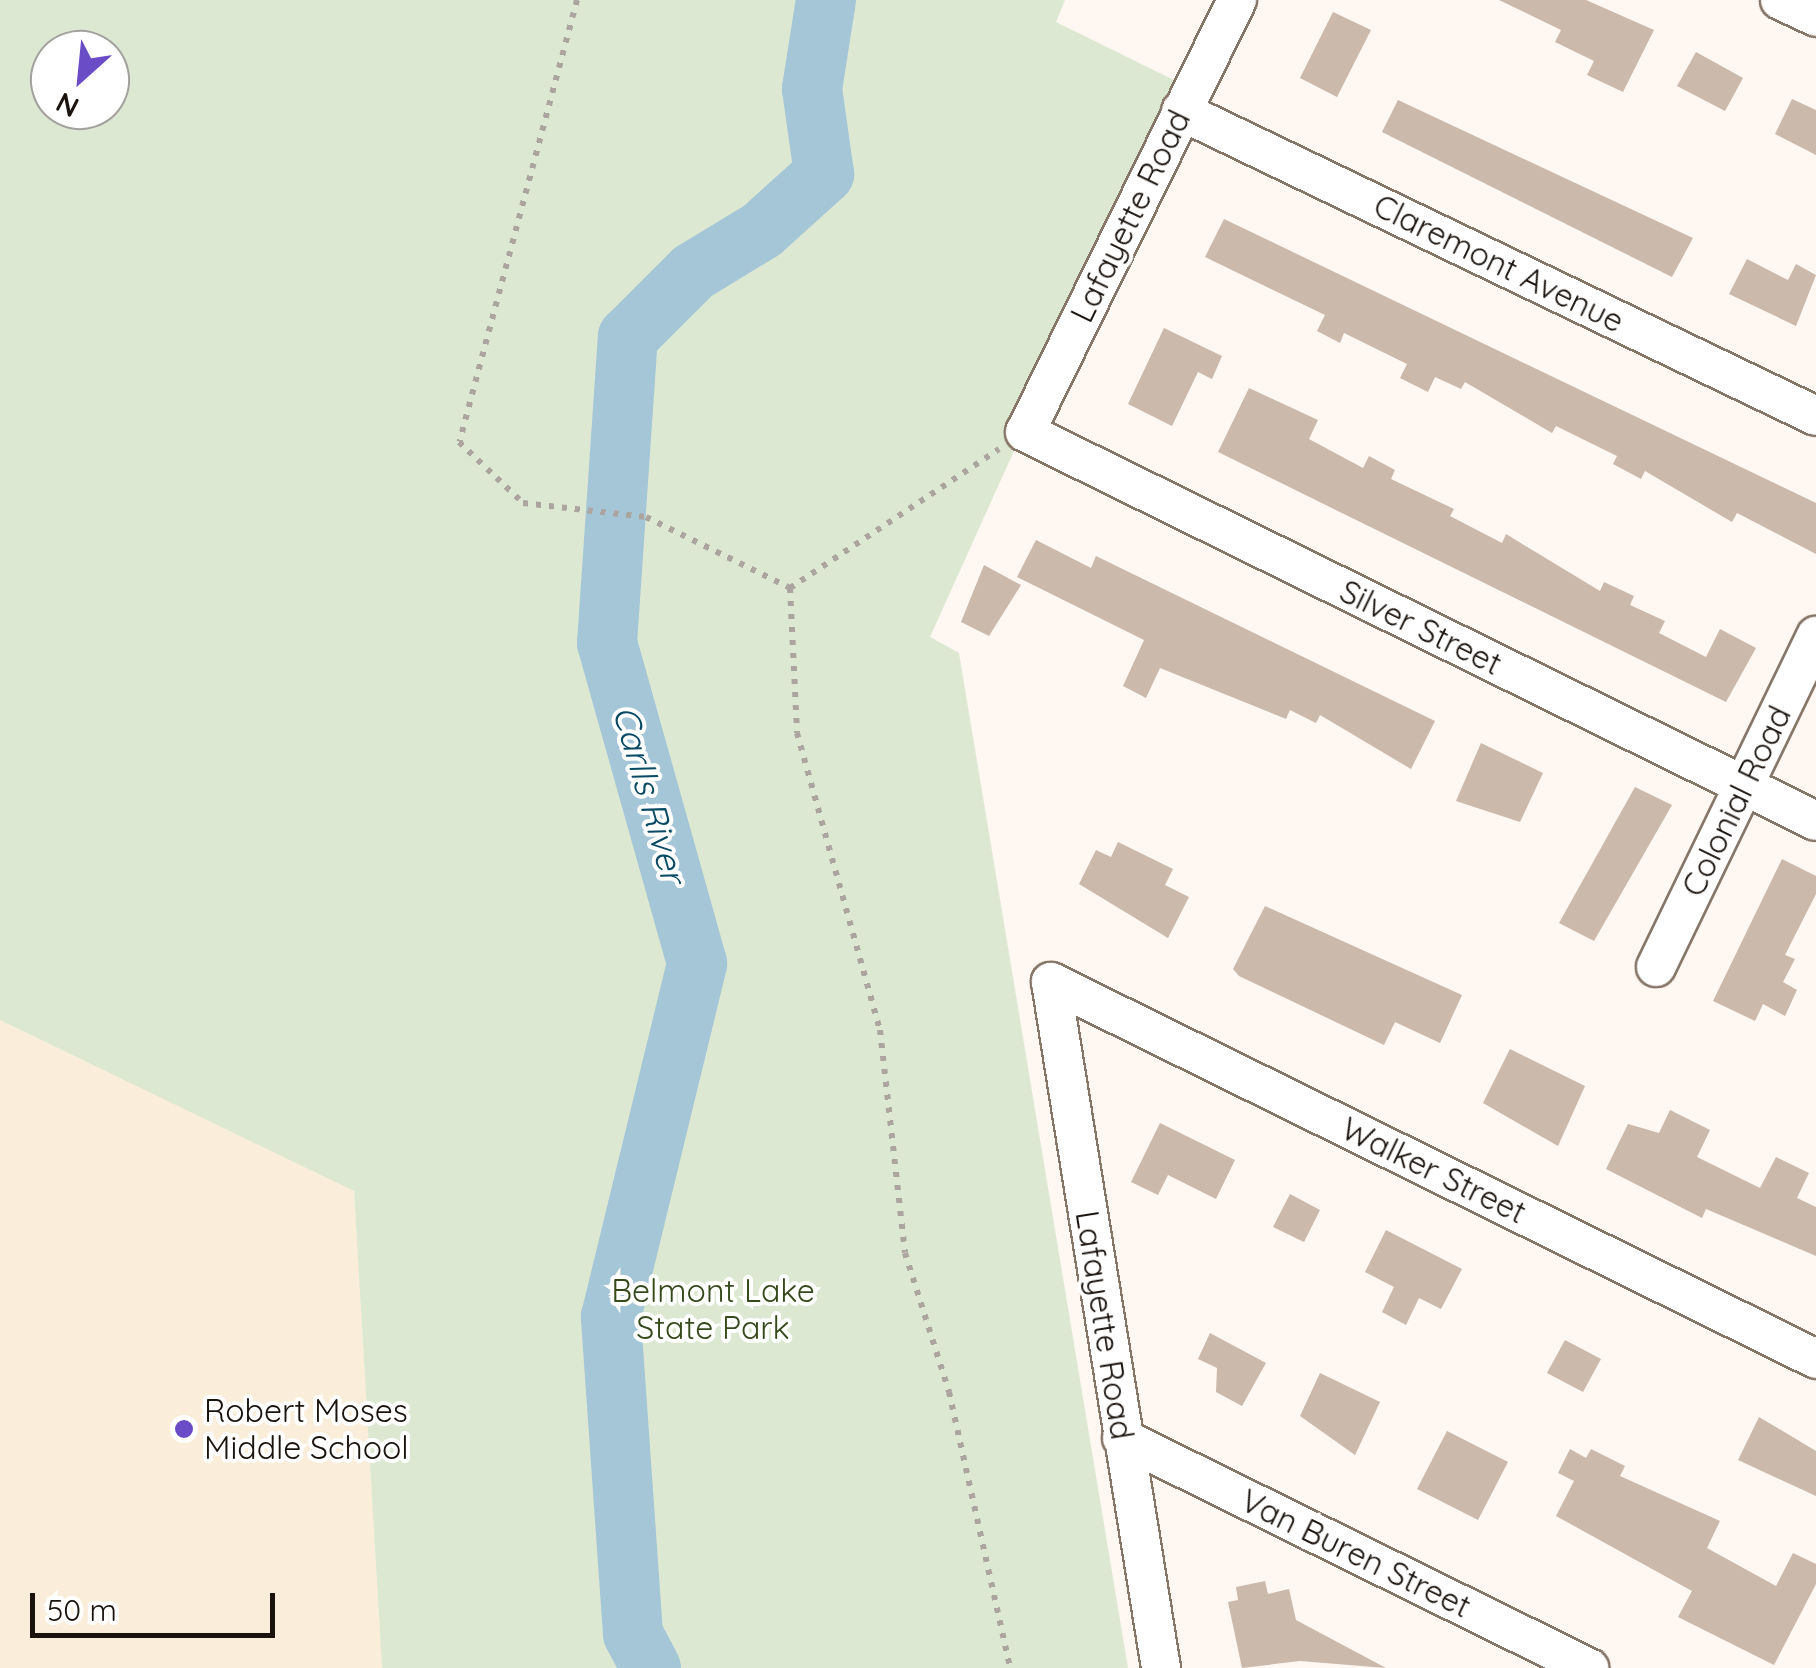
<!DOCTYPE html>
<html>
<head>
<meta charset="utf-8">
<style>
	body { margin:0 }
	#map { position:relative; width:1816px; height:1668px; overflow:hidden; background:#fff7f1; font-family:Quicksand,sans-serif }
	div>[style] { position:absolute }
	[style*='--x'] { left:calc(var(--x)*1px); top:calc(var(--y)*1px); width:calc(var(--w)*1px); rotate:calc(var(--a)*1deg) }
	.education>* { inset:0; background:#faedd9 }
	.green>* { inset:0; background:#dde8d2 }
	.river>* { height:60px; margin:-30px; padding:0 30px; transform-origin:30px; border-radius:30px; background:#a4c6d7 }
	.building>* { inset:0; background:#cbb9ab }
	.path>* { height:6px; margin-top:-3px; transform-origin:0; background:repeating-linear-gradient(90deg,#aca49f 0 5px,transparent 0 13px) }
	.roads { filter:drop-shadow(2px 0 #867668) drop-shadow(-2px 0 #867668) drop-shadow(0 2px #867668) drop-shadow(0 -2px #867668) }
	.minor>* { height:38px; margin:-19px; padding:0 19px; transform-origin:19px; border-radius:19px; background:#fff }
	.dots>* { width:28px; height:28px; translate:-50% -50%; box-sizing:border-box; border:5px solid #fff; border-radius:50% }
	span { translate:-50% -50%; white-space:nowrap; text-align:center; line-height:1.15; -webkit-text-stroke:8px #fff; paint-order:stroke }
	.street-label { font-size:32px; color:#19120d }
	.park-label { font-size:32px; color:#36491b }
	.poi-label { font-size:32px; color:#19120d }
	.left { translate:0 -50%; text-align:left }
	.water-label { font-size:35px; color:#084a64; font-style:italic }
	.north { position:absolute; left:30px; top:30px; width:100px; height:100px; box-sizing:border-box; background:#fff; border:2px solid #a3a09e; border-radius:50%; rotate:207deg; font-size:28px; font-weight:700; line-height:40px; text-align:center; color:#19120d }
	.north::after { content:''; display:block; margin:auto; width:35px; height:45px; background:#6a4dc6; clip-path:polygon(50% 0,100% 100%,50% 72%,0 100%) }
	.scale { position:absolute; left:30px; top:1593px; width:245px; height:45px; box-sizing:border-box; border:5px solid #19120d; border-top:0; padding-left:12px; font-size:30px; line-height:35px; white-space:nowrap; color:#19120d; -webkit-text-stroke:8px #fff; paint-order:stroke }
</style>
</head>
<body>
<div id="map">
	<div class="education">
		<i style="clip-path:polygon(0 1020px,354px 1190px,382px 1668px,0 1668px)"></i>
	</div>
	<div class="green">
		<i style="clip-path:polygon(evenodd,0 0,1065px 0,1056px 22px,1180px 83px,930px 637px,959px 653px,1128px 1668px,382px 1668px,354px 1191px,0 1020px,0 0,50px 50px,110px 50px,110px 110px,50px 110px,50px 50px)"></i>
	</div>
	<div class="river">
		<i style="--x:651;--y:1668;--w:38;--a:-118"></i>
		<i style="--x:633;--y:1634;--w:318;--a:-94"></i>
		<i style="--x:611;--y:1317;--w:364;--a:-76.3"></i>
		<i style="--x:697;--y:963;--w:332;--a:-105.7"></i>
		<i style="--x:607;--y:643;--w:307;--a:-86.1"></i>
		<i style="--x:628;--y:337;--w:92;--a:-45"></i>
		<i style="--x:693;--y:272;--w:81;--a:-31.3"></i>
		<i style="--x:762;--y:230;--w:84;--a:-42.1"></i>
		<i style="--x:824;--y:174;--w:86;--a:-98"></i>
		<i style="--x:812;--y:89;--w:90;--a:-81.1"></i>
	</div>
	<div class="building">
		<i style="clip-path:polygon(1499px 0,1586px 0,1654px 30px,1623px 92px,1587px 75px,1594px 61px,1555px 42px,1561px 30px)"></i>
		<i style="clip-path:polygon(1333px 12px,1371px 30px,1337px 97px,1300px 78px)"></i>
		<i style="clip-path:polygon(1696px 52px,1743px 78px,1725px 111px,1677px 86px)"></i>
		<i style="clip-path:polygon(1792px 99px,1816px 110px,1816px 155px,1775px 134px)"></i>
		<i style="clip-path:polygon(1398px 100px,1693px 238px,1672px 277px,1382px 132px)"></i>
		<i style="clip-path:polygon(1224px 219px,1816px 503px,1816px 554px,1737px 513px,1732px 522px,1645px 471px,1641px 479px,1613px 464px,1617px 456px,1556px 426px,1552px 433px,1465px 382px,1461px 389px,1435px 377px,1428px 392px,1400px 378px,1407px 364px,1344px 333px,1340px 343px,1317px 331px,1325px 315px,1205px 257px)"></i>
		<i style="clip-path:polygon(1747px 259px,1788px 280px,1796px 264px,1816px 275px,1796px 326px,1729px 294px)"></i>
		<i style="clip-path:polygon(1164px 328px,1222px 356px,1212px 379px,1198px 372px,1172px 426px,1128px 404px)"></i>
		<i style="clip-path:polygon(1249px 388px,1318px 420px,1309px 439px,1363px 468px,1369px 456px,1395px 470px,1391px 479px,1454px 509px,1450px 516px,1502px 543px,1506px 534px,1600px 591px,1604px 582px,1634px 596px,1630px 605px,1665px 621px,1659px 633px,1706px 657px,1720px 629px,1756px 648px,1726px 702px,1218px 452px)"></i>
		<i style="clip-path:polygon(1036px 540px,1091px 568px,1096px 556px,1435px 721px,1411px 769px,1320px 715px,1316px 723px,1290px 710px,1286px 719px,1160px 668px,1146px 698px,1123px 686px,1144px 640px,1017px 577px)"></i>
		<i style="clip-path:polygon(984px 565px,1021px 585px,989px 636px,961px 622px)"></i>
		<i style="clip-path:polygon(1481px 743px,1543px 773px,1520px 822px,1456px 801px)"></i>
		<i style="clip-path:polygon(1635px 787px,1672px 805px,1594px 941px,1559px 923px)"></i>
		<i style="clip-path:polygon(1118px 842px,1173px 869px,1165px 885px,1189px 897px,1168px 938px,1079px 884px,1096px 850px,1111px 857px)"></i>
		<i style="clip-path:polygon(1782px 859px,1816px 876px,1816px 894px,1785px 955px,1795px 959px,1783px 982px,1797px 990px,1785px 1016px,1763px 1004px,1755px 1021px,1713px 1001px)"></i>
		<i style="clip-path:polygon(1265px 906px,1462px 995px,1440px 1043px,1395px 1022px,1384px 1045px,1239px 976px,1233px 969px)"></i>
		<i style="clip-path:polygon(1510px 1049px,1585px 1086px,1558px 1146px,1483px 1103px)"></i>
		<i style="clip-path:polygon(1670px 1110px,1710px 1130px,1697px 1157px,1760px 1188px,1776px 1157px,1809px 1173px,1797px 1198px,1816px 1207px,1816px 1256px,1706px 1209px,1702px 1218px,1606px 1169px,1628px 1124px,1659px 1133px)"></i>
		<i style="clip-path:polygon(1160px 1123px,1235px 1160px,1216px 1199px,1168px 1175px,1158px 1195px,1131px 1182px)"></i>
		<i style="clip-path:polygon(1290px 1194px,1320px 1210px,1304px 1242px,1273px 1227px)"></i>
		<i style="clip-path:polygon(1386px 1230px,1462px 1269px,1441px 1309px,1419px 1298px,1406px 1325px,1382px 1312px,1394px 1287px,1365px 1272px)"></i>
		<i style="clip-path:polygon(1210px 1333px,1266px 1363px,1242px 1406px,1216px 1392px,1217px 1368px,1198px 1359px)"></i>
		<i style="clip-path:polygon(1565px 1340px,1601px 1359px,1583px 1392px,1547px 1373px)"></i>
		<i style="clip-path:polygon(1320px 1373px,1380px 1402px,1355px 1455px,1300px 1416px)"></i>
		<i style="clip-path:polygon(1759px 1417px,1816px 1451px,1816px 1496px,1738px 1460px)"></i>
		<i style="clip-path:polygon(1447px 1431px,1508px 1462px,1478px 1520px,1417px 1489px)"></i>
		<i style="clip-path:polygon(1570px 1449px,1586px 1458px,1591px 1449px,1625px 1466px,1620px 1476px,1720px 1521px,1707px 1548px,1776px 1586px,1793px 1553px,1816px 1564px,1816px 1584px,1774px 1665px,1678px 1617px,1692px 1591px,1556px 1516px,1574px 1481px,1558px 1473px)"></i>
		<i style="clip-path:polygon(1265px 1581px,1268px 1594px,1289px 1589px,1296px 1620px,1386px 1668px,1300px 1661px,1242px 1668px,1228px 1602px,1238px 1600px,1236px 1587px)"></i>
	</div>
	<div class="path">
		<i style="--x:577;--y:0;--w:457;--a:104.9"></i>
		<i style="--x:459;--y:442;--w:88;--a:43.6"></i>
		<i style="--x:523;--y:503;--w:124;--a:6.5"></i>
		<i style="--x:646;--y:517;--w:161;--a:26.2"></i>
		<i style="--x:790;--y:588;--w:145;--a:87.2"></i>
		<i style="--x:797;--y:733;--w:308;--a:74.4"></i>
		<i style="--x:880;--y:1030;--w:224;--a:83.6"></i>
		<i style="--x:905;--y:1253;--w:146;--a:72.4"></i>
		<i style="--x:949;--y:1392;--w:283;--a:77.5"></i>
		<i style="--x:790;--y:588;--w:251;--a:-33.6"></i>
	</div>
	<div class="roads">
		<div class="minor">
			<i style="--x:1237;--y:0;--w:481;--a:116.1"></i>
			<i style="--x:1025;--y:432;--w:881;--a:26.19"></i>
			<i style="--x:1780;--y:0;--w:40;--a:25"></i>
			<i style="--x:1181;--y:111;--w:704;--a:25.66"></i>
			<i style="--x:1656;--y:967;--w:368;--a:-64.2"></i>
			<i style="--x:1051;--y:982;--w:853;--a:26.23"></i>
			<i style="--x:1051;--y:982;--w:695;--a:80.89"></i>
			<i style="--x:1122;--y:1438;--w:521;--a:26.22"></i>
		</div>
	</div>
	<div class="dots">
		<i style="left:184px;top:1429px;background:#6a4dc6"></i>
	</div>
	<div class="street-label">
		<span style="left:1130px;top:216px;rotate:-64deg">Lafayette Road</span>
		<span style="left:1499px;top:263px;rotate:26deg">Claremont Avenue</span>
		<span style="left:1421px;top:627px;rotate:26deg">Silver Street</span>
		<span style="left:1736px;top:801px;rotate:-64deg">Colonial Road</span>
		<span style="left:1434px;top:1170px;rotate:26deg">Walker Street</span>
		<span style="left:1105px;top:1325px;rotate:81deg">Lafayette Road</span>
		<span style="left:1356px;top:1553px;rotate:26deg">Van Buren Street</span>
	</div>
	<div class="park-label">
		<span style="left:713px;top:1309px">Belmont Lake<br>State Park</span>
	</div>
	<div class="poi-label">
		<span class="left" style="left:204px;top:1429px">Robert Moses<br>Middle School</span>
	</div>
	<div class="water-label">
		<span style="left:650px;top:794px;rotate:74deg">Carlls River</span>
	</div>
	<div class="north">N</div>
	<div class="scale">50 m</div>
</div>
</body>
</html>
